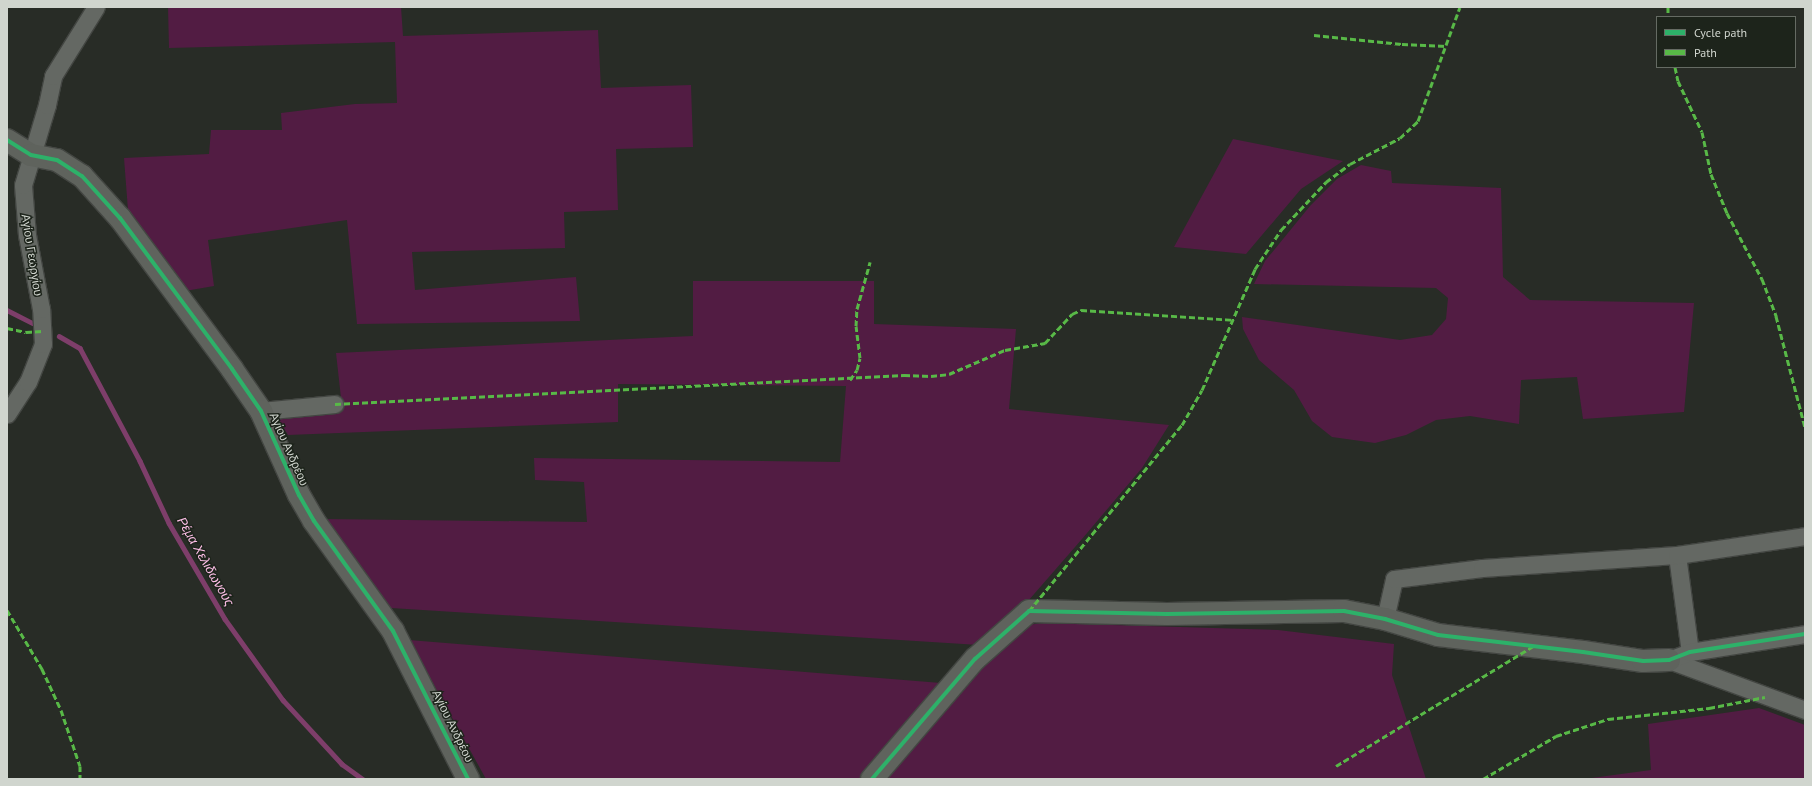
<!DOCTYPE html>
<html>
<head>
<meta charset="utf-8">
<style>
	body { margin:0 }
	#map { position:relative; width:1812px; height:786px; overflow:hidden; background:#282c26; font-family:"PT Sans",sans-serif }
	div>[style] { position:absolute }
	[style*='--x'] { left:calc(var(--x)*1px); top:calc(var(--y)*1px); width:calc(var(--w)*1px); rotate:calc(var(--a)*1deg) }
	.green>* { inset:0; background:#521c43 }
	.stream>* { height:4.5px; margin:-2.25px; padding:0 2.25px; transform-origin:2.25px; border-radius:2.25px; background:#7e3e6a }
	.roads { filter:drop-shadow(1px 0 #434642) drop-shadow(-1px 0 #434642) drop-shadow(0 1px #434642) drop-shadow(0 -1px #434642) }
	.street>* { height:17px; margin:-8.5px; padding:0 8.5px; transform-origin:8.5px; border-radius:8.5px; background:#646863 }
	.secondary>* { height:22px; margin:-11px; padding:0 11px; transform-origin:11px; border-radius:11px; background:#5f635d }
	.quiet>* { height:3px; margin-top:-1.5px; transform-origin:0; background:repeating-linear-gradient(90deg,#58b947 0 6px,transparent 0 9px) }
	.cycleway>* { height:4px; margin:-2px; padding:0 2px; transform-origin:2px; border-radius:2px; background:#2db169 }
	span { translate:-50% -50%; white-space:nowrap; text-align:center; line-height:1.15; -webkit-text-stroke:3px #1d241b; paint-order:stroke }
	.street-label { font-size:12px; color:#d0d5ce }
	.water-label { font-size:13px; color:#fcbee6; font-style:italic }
	.frame { position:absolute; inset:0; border:8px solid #d0d5ce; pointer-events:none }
	.legend { position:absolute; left:1656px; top:16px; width:140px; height:52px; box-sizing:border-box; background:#1d241b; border:1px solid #656b63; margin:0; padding:5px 7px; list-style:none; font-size:12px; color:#d0d5ce }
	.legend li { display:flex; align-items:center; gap:8px; height:20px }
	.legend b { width:20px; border:1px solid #656b63 }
</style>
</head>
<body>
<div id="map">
	<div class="green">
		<i style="clip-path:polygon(168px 7px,401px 7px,403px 36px,598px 30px,601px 88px,691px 85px,693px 147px,616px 149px,618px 210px,564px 212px,565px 248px,412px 252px,415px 290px,576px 277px,580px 321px,357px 324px,347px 220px,208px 240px,214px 286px,185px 291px,128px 210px,124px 158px,209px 154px,211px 130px,282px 130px,281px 113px,355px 104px,397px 103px,395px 42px,169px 48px)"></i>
		<i style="clip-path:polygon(1233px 139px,1343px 161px,1301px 189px,1246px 254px,1174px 247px)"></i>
		<i style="clip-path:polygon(1361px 165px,1391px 171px,1392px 183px,1501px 188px,1503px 277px,1530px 300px,1694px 303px,1684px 412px,1583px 419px,1577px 377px,1521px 380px,1519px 424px,1470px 416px,1436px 420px,1406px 435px,1375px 443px,1332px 437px,1312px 421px,1294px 390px,1259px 360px,1243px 329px,1242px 317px,1400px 340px,1432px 335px,1446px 319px,1448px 298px,1436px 288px,1254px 284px,1265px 261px,1310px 206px,1337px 179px)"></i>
		<i style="clip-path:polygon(693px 281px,874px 281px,874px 324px,1016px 329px,1009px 409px,1169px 425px,1142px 468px,1082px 539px,1028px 601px,979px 645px,391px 608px,322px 519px,587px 522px,584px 482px,535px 480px,534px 458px,840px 462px,846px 386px,618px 384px,618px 422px,288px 435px,276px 415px,341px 398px,336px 353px,693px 336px)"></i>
		<i style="clip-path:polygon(1045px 623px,1278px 630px,1394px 644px,1392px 675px,1426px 779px,883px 779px,947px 704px,1026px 625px)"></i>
		<i style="clip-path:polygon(409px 640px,941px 683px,862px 779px,486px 779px)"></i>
		<i style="clip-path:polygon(1759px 708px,1805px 725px,1805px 779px,1584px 779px,1651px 770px,1648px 724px)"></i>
	</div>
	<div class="stream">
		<i style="--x:7;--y:310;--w:29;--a:27"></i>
		<i style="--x:59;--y:336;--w:24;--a:30"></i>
		<i style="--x:80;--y:348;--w:128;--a:62"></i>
		<i style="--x:140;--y:461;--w:68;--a:64.9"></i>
		<i style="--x:169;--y:523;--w:111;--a:59.7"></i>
		<i style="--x:225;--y:619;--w:100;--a:54.4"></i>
		<i style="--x:283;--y:700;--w:87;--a:47.3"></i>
		<i style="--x:342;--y:764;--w:26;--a:36"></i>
	</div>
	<div class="roads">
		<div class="street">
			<i style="--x:261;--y:411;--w:74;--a:-5.4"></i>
			<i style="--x:7;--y:414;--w:38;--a:-57"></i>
			<i style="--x:28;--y:382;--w:41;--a:-68.5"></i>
			<i style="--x:43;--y:344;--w:35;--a:-93"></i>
			<i style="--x:41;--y:309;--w:75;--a:-100.7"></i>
			<i style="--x:27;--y:235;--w:50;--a:-94.6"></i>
			<i style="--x:23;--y:185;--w:84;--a:-73.3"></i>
			<i style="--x:47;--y:105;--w:30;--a:-78"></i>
			<i style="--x:53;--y:76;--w:81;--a:-58.1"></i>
			<i style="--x:1677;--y:555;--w:98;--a:82.4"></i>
			<i style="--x:1385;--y:619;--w:41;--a:-77.3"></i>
			<i style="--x:1394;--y:579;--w:89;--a:-7.1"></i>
			<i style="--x:1482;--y:568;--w:195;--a:-3.8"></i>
			<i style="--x:1677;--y:555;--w:129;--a:-8.4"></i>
			<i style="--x:1669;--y:660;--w:145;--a:20.2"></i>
			<i style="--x:1669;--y:660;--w:22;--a:-21"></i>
			<i style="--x:1690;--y:652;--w:116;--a:-8.9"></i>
		</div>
		<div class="secondary">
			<i style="--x:7;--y:140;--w:28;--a:32"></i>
			<i style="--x:31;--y:155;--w:26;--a:11"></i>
			<i style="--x:57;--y:160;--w:30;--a:33"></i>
			<i style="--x:82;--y:176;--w:57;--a:47.9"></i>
			<i style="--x:120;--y:218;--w:188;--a:53.4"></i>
			<i style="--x:232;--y:369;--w:51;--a:55.4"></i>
			<i style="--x:261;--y:411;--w:92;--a:65.7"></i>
			<i style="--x:299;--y:495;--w:30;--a:60"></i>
			<i style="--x:314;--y:521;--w:135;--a:54.3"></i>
			<i style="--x:393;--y:631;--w:166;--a:63.1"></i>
			<i style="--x:872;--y:779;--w:158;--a:-49.4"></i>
			<i style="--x:975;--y:659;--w:72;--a:-41.6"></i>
			<i style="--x:1029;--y:611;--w:138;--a:1.2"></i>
			<i style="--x:1167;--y:614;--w:177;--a:-1"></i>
			<i style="--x:1344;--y:611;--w:42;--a:11"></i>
			<i style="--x:1385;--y:619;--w:55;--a:16.8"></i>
			<i style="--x:1438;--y:635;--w:146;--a:6.7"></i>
			<i style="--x:1583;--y:652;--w:61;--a:8.5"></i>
			<i style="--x:1643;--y:661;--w:26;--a:-2"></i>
		</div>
	</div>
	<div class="quiet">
		<i style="--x:1668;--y:7;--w:10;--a:90"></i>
		<i style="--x:1314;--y:35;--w:88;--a:5.8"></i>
		<i style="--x:1402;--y:44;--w:45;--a:2.5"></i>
		<i style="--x:1675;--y:67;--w:14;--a:78"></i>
		<i style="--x:1678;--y:81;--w:56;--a:64.8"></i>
		<i style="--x:1702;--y:132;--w:43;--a:77.9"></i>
		<i style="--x:1711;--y:174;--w:42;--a:67.7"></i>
		<i style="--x:1727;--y:213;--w:75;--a:62.1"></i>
		<i style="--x:1762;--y:279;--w:40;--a:69"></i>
		<i style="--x:1776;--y:316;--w:115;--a:75.4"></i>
		<i style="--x:7;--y:328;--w:19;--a:12"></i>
		<i style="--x:26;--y:332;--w:17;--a:-3"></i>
		<i style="--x:850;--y:380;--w:12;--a:-55"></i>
		<i style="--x:857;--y:370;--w:12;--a:-76"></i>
		<i style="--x:860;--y:358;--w:32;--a:-97"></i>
		<i style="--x:856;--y:326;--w:17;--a:-87"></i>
		<i style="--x:857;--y:309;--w:49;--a:-74.5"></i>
		<i style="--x:335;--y:404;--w:570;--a:-2.92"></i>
		<i style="--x:904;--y:375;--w:27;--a:2"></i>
		<i style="--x:931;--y:376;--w:18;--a:-6"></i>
		<i style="--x:949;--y:374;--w:61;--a:-23.2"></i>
		<i style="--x:1005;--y:350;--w:41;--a:-9.9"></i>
		<i style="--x:1045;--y:343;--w:40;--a:-47"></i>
		<i style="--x:1072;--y:314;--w:10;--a:-24"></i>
		<i style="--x:1081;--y:310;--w:153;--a:3.7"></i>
		<i style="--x:7;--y:610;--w:69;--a:59.3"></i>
		<i style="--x:42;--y:669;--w:45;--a:65.1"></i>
		<i style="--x:61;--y:710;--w:59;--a:71.3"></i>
		<i style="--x:80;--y:766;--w:13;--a:90"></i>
		<i style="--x:1029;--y:611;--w:241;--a:-50.6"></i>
		<i style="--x:1182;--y:425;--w:40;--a:-60.3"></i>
		<i style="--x:1202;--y:390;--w:132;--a:-66.3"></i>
		<i style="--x:1255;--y:269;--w:47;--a:-56.3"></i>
		<i style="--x:1281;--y:230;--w:66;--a:-46.8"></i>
		<i style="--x:1326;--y:182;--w:30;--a:-37"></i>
		<i style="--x:1350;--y:164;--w:56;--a:-27.5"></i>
		<i style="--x:1400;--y:138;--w:25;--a:-43"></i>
		<i style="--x:1418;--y:121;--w:121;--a:-69.8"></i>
		<i style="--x:1336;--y:766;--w:231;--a:-31.3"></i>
		<i style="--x:1483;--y:779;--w:85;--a:-30.5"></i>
		<i style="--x:1556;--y:736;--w:55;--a:-18.1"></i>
		<i style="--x:1608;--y:719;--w:102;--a:-6.2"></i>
		<i style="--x:1709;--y:708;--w:57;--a:-11.1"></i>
	</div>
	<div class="cycleway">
		<i style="--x:7;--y:140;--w:28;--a:32"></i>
		<i style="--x:31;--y:155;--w:26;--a:11"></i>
		<i style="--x:57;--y:160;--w:30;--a:33"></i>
		<i style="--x:82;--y:176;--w:57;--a:47.9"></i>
		<i style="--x:120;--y:218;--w:188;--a:53.4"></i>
		<i style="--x:232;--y:369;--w:51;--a:55.4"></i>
		<i style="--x:261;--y:411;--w:92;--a:65.7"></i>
		<i style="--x:299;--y:495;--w:30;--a:60"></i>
		<i style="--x:314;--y:521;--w:135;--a:54.3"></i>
		<i style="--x:393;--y:631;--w:166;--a:63.1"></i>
		<i style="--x:872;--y:779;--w:158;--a:-49.4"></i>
		<i style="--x:975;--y:659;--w:72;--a:-41.6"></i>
		<i style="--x:1029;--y:611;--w:138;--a:1.2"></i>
		<i style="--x:1167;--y:614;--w:177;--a:-1"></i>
		<i style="--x:1344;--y:611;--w:42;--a:11"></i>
		<i style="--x:1385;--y:619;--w:55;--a:16.8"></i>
		<i style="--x:1438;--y:635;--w:146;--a:6.7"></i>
		<i style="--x:1583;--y:652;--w:61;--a:8.5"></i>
		<i style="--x:1643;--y:661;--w:26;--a:-2"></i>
		<i style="--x:1669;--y:660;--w:22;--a:-21"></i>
		<i style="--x:1690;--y:652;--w:116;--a:-8.9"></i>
	</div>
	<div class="street-label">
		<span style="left:32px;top:255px;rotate:81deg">Αγίου Γεωργίου</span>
		<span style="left:289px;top:449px;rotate:66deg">Αγίου Ανδρέου</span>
		<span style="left:453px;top:726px;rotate:64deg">Αγίου Ανδρέου</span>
	</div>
	<div class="water-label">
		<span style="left:205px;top:562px;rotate:60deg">Ρέμα Χελιδωνούς</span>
	</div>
	<div class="frame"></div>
	<ul class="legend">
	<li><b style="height:5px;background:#2db169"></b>Cycle path</li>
	<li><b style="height:5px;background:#58b947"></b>Path</li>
	</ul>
</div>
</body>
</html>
